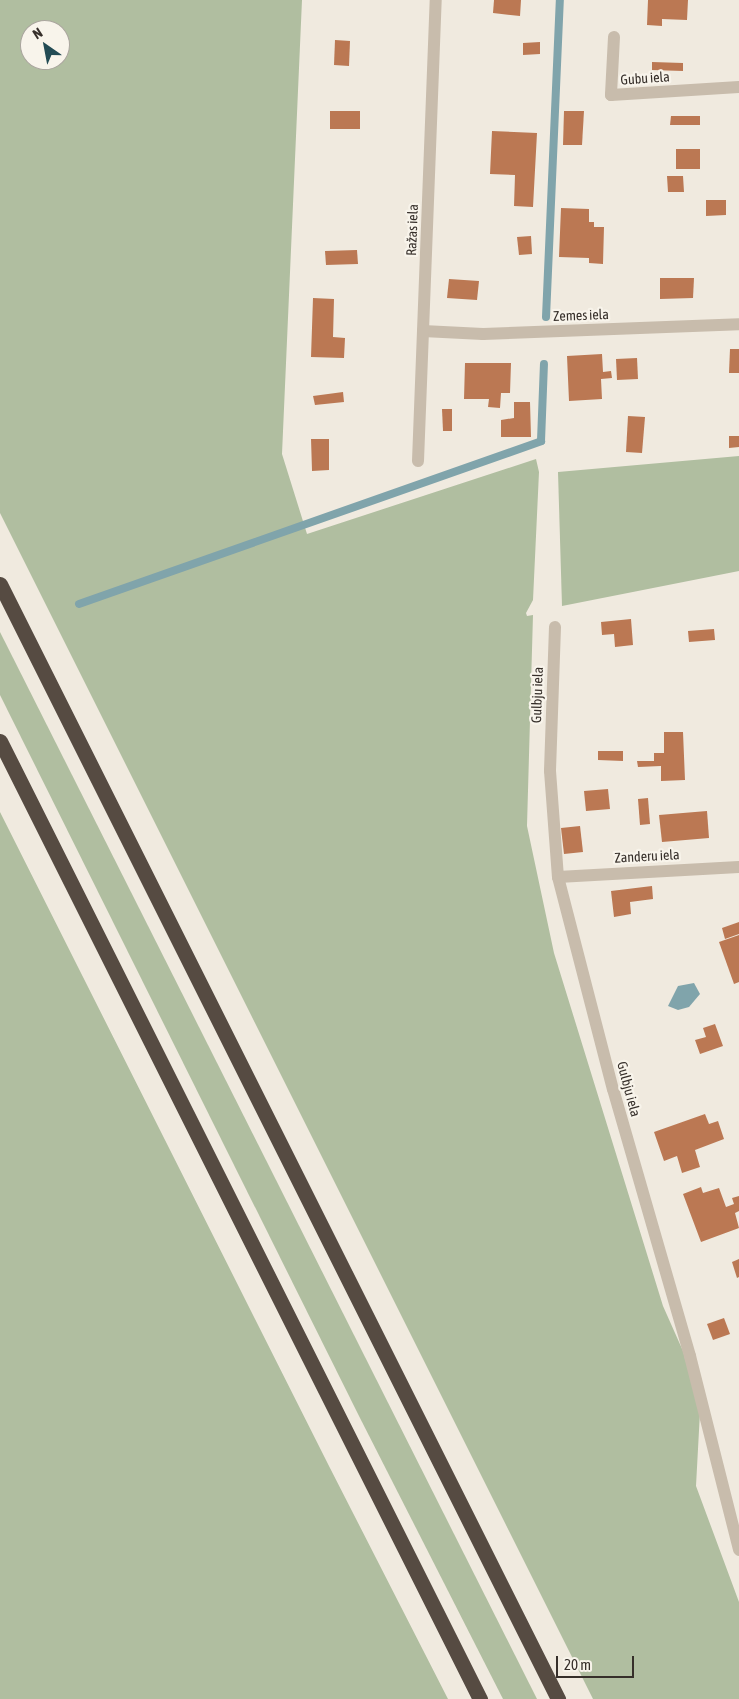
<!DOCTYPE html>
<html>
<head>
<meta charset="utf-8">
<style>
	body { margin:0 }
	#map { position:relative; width:739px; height:1699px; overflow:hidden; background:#f0eadf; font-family:"Asap Condensed",sans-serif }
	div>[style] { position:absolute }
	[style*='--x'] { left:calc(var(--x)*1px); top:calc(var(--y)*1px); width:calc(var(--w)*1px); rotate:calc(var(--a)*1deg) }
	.green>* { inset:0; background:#b0bea0 }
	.water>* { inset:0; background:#80a4ab }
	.stream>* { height:8px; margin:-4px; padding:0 4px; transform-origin:4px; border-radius:4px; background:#80a4ab }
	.building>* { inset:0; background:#bb7853 }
	.minor>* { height:12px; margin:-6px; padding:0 6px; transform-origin:6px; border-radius:6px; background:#c8bcac }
	.highway>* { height:15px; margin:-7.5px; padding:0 7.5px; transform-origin:7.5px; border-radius:7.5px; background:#564b42 }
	span { translate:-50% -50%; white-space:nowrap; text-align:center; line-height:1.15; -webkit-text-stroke:4.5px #f8f4eb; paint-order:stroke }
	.street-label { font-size:14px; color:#362f2a }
	.north { position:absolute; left:20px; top:20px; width:50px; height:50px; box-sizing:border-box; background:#f8f4eb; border:1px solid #aaa59e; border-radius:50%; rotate:327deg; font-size:14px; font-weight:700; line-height:20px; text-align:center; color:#362f2a }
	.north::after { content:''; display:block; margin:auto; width:18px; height:22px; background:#234b54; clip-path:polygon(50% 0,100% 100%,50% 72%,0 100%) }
	.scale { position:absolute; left:556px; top:1656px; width:78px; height:22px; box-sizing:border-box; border:2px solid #362f2a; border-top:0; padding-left:6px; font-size:15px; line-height:18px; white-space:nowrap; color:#362f2a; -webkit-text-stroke:4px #f8f4eb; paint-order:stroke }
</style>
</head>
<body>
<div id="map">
	<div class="green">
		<i style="clip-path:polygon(evenodd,0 0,302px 0,282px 454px,307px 534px,536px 459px,539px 472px,533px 600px,526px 613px,527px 616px,533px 615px,527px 826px,554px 953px,663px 1306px,683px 1351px,700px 1412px,696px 1486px,739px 1602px,739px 1699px,593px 1699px,0 513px,0 0,30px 30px,60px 30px,60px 60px,30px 60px,30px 30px)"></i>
		<i style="clip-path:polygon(739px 456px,739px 571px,562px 606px,558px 472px)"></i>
		<i style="clip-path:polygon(0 632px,270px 1168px,537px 1699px,503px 1699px,360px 1418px,0 695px)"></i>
		<i style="clip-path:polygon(0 812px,330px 1468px,448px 1699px,0 1699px)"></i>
	</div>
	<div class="water">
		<i style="clip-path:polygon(694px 983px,700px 994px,689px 1007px,678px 1010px,668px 1006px,678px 986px)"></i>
	</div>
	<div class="stream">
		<i style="--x:546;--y:317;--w:317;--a:-87.5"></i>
		<i style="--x:79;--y:604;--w:490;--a:-19.4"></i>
		<i style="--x:541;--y:441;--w:77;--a:-87.8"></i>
	</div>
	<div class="building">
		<i style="clip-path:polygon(494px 0,521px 0,520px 16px,493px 13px)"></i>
		<i style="clip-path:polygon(648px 0,688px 0,687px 20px,662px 19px,662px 26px,647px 25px)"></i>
		<i style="clip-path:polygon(335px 40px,350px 41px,349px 66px,334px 65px)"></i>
		<i style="clip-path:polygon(540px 42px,540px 54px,523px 55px,523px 43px)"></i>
		<i style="clip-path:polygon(652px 62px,683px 63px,683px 71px,652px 70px)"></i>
		<i style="clip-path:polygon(330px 111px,360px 111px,360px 129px,330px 129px)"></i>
		<i style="clip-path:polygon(564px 111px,584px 111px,582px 145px,563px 145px)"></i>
		<i style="clip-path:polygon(671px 116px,700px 116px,700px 125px,670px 125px)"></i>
		<i style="clip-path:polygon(492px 131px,537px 133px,533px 207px,514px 206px,515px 175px,490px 174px)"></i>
		<i style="clip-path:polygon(676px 149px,700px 149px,700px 169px,676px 169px)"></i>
		<i style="clip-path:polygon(667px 176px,683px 176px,684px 192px,668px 192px)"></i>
		<i style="clip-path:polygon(706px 200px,726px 200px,726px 215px,706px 216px)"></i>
		<i style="clip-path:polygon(561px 208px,589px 209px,589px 222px,594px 222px,594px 227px,604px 227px,603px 264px,589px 263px,589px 258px,559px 257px)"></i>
		<i style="clip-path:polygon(531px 236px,532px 254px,519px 255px,517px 237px)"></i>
		<i style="clip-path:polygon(357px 250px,358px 264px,326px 265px,325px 251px)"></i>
		<i style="clip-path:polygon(660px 278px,694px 278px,693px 298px,660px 299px)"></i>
		<i style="clip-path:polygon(449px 279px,479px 281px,477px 300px,447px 298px)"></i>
		<i style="clip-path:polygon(313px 298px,334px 299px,333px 337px,345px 338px,344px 358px,311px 357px)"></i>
		<i style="clip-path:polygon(730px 349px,739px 349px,739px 373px,729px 373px)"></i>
		<i style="clip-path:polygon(602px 354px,603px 372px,611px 371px,612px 378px,601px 379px,602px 399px,569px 401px,567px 356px)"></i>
		<i style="clip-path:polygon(637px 358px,638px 379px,617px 380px,616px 359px)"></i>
		<i style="clip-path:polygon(465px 363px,511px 363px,510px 393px,501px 393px,500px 408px,488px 407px,489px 399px,464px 399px)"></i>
		<i style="clip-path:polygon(343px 392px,344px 402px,315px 405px,313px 396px)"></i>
		<i style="clip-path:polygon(514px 402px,530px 402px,531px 437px,501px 437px,501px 420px,514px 418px)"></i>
		<i style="clip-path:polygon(442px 409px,452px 409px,452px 431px,443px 431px)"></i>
		<i style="clip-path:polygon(628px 416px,645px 417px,642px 453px,626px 452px)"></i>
		<i style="clip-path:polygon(729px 436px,739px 436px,739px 447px,729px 448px)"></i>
		<i style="clip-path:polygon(311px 439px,329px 439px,329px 470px,312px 471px)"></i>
		<i style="clip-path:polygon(631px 619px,633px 645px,615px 647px,614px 634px,602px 635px,601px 622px)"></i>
		<i style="clip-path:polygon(714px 629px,715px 640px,689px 642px,688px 631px)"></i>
		<i style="clip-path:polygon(664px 732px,683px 732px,685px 780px,661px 781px,661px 766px,638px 767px,637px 761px,654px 761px,654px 753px,664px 753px)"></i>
		<i style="clip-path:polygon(598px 751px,623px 751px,623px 761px,598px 760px)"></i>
		<i style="clip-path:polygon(608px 789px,610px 809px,586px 811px,584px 791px)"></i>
		<i style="clip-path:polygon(648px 798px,650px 824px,640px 825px,638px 799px)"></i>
		<i style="clip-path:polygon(707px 811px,709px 838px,662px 842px,659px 815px)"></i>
		<i style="clip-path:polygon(580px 826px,583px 852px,564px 854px,561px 828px)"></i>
		<i style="clip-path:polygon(652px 886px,653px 899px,630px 902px,631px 914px,614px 917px,611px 891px)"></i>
		<i style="clip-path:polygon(739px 922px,739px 934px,725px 939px,722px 928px)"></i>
		<i style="clip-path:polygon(739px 935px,739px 982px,734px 984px,719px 942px)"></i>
		<i style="clip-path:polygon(715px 1024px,723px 1046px,700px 1054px,695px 1040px,706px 1037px,703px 1028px)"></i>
		<i style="clip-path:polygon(705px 1114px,709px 1124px,718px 1121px,724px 1139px,695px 1150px,700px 1167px,682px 1173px,677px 1156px,664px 1161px,654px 1132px)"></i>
		<i style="clip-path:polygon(701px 1187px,703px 1193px,719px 1188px,726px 1207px,734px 1204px,732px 1198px,739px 1196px,739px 1211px,735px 1213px,739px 1228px,701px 1242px,683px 1194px)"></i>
		<i style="clip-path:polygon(739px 1259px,739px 1277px,737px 1278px,732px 1262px)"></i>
		<i style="clip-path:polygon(724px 1318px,730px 1334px,713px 1340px,707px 1324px)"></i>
	</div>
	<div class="minor">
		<i style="--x:614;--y:37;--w:58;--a:93"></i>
		<i style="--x:611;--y:95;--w:128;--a:-3.6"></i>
		<i style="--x:423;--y:331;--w:60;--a:2.9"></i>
		<i style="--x:483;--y:334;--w:256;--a:-2.2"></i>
		<i style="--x:418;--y:461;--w:461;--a:-87.8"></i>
		<i style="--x:555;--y:627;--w:144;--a:92"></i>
		<i style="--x:550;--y:771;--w:106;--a:85.7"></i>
		<i style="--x:558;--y:877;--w:219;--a:75.5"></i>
		<i style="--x:613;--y:1089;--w:278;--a:73.9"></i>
		<i style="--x:690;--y:1356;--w:200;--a:75.8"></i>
		<i style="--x:558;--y:877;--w:181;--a:-3.2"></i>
	</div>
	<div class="highway">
		<i style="--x:0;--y:584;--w:1247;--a:63.41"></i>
		<i style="--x:0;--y:741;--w:1072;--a:63.39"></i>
	</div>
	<div class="street-label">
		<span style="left:645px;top:78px;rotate:-4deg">Gubu iela</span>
		<span style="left:412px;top:230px;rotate:-88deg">Ražas iela</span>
		<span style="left:581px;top:315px;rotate:-2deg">Zemes iela</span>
		<span style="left:537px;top:695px;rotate:-88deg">Gulbju iela</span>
		<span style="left:647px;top:856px;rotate:-3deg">Zanderu iela</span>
		<span style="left:629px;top:1089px;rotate:75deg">Gulbju iela</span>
	</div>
	<div class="north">N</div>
	<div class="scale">20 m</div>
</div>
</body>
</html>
